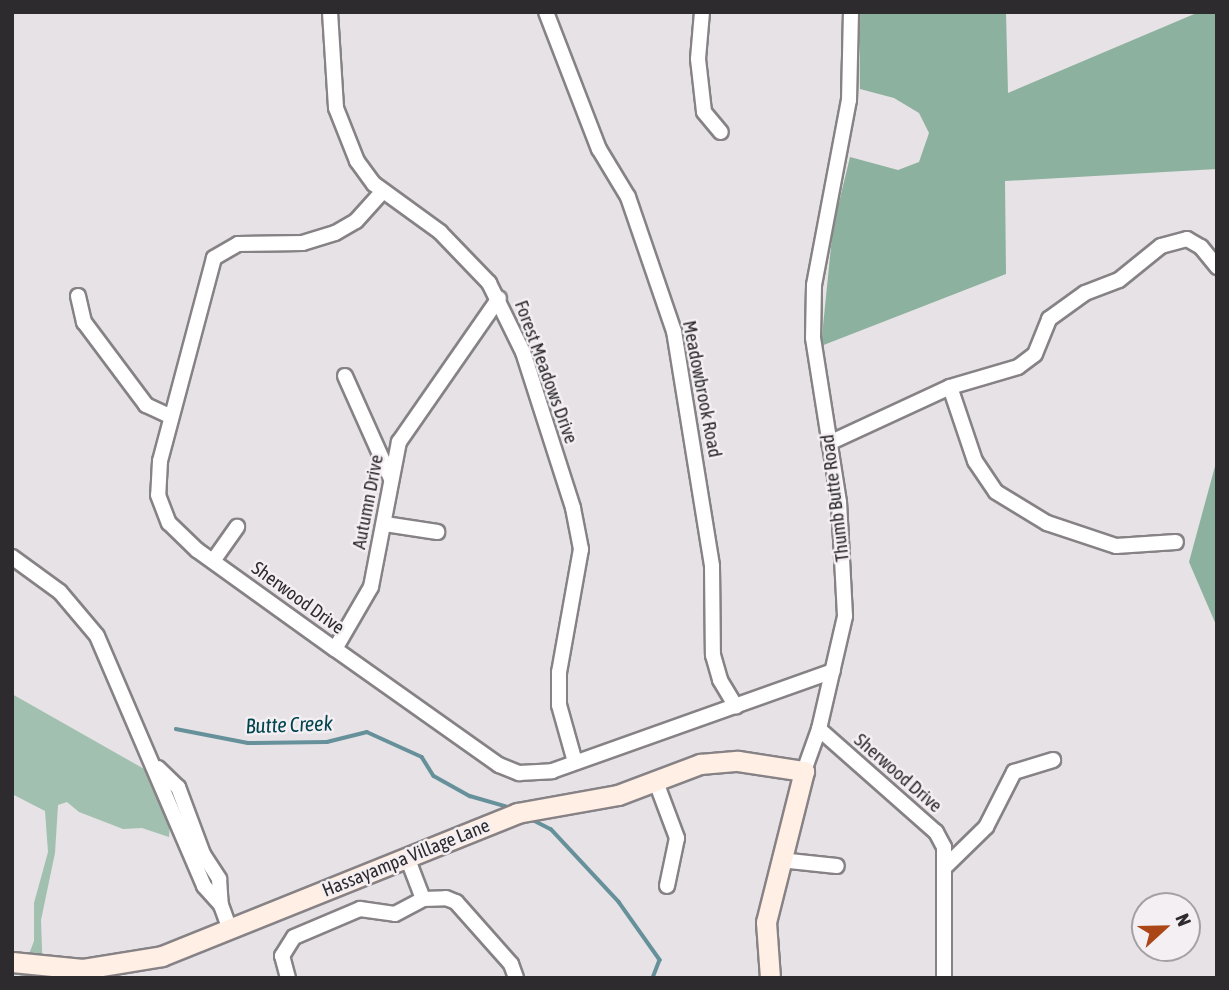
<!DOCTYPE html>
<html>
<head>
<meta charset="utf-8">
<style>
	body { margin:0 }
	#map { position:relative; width:1229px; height:990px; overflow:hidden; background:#e6e2e6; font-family:"Asap Condensed",sans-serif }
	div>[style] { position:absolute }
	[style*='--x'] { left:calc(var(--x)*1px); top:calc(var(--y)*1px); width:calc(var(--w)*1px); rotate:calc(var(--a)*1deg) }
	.green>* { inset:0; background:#a1c0b0 }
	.forest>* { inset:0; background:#8cb19e }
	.stream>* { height:3.5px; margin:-1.75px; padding:0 1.75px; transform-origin:1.75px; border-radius:1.75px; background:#67919a }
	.roads { filter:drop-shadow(2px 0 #868285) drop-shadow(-2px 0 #868285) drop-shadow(0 2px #868285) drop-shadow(0 -2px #868285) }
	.street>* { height:14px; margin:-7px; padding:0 7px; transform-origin:7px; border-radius:7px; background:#fff }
	.secondary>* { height:19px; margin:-9.5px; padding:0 9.5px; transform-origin:9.5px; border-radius:9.5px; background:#ffefe4 }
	span { translate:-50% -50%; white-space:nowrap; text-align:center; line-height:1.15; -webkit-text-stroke:5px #f4eff3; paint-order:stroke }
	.street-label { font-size:19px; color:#2d2b2d }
	.water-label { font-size:21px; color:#00444e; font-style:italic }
	.frame { position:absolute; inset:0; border:14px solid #2d2b2d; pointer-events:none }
	.north { position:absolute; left:1131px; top:892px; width:70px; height:70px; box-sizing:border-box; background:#f4eff3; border:2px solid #a4a1a4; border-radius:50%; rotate:68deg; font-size:19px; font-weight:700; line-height:28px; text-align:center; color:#2d2b2d }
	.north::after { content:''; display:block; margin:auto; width:24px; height:32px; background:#ab4716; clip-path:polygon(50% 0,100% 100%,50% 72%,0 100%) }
</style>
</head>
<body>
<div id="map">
	<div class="green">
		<i style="clip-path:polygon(12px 694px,153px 774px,171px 810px,169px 837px,142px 828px,123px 829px,79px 812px,67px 802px,58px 805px,55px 853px,41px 920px,43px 978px,12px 978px,21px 975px,34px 941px,34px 903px,48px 852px,45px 811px,12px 794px)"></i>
	</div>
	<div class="forest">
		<i style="clip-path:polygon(859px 12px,1006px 12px,1008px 93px,1199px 12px,1217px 12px,1217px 169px,1005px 181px,1006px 274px,821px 346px,833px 227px,850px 157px,898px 170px,919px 162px,929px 133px,919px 113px,894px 98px,860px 89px)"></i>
		<i style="clip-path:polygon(1217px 459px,1217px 627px,1189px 562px)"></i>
	</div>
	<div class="stream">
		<i style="--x:176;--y:729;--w:73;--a:11"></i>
		<i style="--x:248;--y:743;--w:79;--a:-0.7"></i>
		<i style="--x:327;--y:742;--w:41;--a:-14"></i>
		<i style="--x:367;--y:732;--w:60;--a:24.4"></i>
		<i style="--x:422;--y:757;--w:22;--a:58"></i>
		<i style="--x:434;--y:776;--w:41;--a:29.1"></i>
		<i style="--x:470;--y:796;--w:37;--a:16"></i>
		<i style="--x:531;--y:819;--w:22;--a:27"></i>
		<i style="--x:551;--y:829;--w:100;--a:47"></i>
		<i style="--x:619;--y:902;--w:71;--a:54.7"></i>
		<i style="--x:660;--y:960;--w:19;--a:111"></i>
	</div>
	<div class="roads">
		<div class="street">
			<i style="--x:330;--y:12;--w:96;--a:86.4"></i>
			<i style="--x:336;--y:108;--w:57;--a:68.4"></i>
			<i style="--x:357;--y:161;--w:29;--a:54"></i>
			<i style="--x:374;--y:184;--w:82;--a:36"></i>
			<i style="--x:440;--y:232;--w:71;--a:46.1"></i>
			<i style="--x:489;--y:283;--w:77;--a:63.8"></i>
			<i style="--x:523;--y:352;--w:164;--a:72.2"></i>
			<i style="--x:573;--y:508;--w:42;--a:79"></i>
			<i style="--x:581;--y:549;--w:125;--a:100.1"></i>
			<i style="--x:559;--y:672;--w:33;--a:90"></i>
			<i style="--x:559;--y:705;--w:59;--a:74.3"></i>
			<i style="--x:546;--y:12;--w:147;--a:68.9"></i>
			<i style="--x:599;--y:149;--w:56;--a:58.9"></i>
			<i style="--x:628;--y:197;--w:142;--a:71.1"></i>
			<i style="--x:674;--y:331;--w:238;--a:80.8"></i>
			<i style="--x:712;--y:566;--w:89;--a:89.4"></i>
			<i style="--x:713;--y:655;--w:26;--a:74"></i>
			<i style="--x:720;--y:680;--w:31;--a:59"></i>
			<i style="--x:702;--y:12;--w:47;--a:94.9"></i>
			<i style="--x:698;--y:59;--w:53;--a:83.5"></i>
			<i style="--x:704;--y:112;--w:26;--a:50"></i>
			<i style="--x:383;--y:191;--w:40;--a:132"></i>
			<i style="--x:356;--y:221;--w:24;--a:150"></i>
			<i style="--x:335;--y:233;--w:34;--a:163"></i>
			<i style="--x:303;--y:243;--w:65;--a:179.1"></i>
			<i style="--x:238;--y:244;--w:28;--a:150"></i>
			<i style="--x:214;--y:258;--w:210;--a:104.9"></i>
			<i style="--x:160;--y:461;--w:34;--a:93"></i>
			<i style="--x:158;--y:495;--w:30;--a:69"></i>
			<i style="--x:169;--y:523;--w:39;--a:44"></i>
			<i style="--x:197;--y:550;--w:170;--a:35.7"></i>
			<i style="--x:335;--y:649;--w:201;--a:35.3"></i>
			<i style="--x:499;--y:765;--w:22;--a:22"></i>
			<i style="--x:519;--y:773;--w:33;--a:-3"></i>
			<i style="--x:552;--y:771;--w:298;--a:-19.6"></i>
			<i style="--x:78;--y:296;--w:27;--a:77"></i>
			<i style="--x:84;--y:322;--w:104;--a:53.2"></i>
			<i style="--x:146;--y:405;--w:26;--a:25"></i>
			<i style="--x:345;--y:376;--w:113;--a:65.9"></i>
			<i style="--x:950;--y:387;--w:78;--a:71.3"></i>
			<i style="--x:975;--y:461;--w:37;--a:56"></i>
			<i style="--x:996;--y:492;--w:60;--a:31.3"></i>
			<i style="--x:1047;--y:523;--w:73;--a:18.4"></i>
			<i style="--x:1116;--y:546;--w:60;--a:-3.8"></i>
			<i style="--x:829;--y:443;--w:133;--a:-24.8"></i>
			<i style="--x:950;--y:387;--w:71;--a:-16.4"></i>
			<i style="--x:1018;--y:367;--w:21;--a:-37"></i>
			<i style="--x:1035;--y:354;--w:38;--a:-68"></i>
			<i style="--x:1049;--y:319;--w:44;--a:-35.8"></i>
			<i style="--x:1085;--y:293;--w:36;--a:-21"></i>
			<i style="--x:1119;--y:280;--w:54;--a:-39"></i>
			<i style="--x:1161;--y:246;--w:27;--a:-15"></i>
			<i style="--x:1187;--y:239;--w:16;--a:30"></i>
			<i style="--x:1201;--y:247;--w:26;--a:51"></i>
			<i style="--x:385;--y:524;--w:53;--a:8.7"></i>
			<i style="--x:12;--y:557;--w:59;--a:36.1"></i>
			<i style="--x:60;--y:592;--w:57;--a:49.9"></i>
			<i style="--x:97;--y:636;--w:272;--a:66.8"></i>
			<i style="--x:204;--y:886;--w:25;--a:48"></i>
			<i style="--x:221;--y:905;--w:27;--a:70"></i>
			<i style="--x:213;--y:561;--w:42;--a:-54.8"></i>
			<i style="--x:335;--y:649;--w:72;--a:-59.9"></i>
			<i style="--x:371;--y:587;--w:148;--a:-79.1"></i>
			<i style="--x:399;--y:442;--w:175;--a:-55.2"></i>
			<i style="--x:819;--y:729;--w:156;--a:41.4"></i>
			<i style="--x:936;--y:832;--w:17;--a:62"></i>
			<i style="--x:944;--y:847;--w:131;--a:90"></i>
			<i style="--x:158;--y:768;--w:28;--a:44"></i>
			<i style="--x:178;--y:787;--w:72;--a:69.5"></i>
			<i style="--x:203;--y:854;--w:30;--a:57"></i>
			<i style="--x:219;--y:879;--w:26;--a:86"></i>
			<i style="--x:804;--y:771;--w:45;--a:-70.3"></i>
			<i style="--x:819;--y:729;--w:116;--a:-77"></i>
			<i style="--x:845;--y:616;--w:114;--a:-93"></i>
			<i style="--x:839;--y:502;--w:166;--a:-99"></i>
			<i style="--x:813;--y:338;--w:53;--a:-88.9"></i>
			<i style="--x:814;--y:285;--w:188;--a:-79.3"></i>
			<i style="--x:849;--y:100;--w:88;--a:-88.7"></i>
			<i style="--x:656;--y:782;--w:60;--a:69.4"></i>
			<i style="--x:677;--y:838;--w:49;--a:101.8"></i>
			<i style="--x:407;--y:857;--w:45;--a:69.1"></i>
			<i style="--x:780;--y:860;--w:57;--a:6"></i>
			<i style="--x:944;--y:868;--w:59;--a:-44.3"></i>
			<i style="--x:986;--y:827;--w:62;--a:-63"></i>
			<i style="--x:1014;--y:772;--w:41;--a:-17.1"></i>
			<i style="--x:288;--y:978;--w:23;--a:-105"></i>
			<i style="--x:282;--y:956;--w:22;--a:-58"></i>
			<i style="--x:294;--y:937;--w:72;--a:-23"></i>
			<i style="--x:360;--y:909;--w:35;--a:8"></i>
			<i style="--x:395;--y:914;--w:32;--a:-28"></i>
			<i style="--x:423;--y:899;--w:23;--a:-2"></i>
			<i style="--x:446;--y:898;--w:11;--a:22"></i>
			<i style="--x:456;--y:902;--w:83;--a:48.4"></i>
			<i style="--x:511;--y:964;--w:15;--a:70"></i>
		</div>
		<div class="secondary">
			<i style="--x:12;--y:962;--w:71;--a:5.6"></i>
			<i style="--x:83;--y:969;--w:80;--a:-9.3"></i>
			<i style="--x:162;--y:956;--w:383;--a:-21.9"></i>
			<i style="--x:517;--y:813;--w:103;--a:-10.1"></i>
			<i style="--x:618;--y:795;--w:88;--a:-20.7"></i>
			<i style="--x:700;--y:764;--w:38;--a:-5"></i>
			<i style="--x:738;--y:761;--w:67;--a:8.6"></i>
			<i style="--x:804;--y:771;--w:156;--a:104.1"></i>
			<i style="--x:766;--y:922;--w:56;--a:85.9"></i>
		</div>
	</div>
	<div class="street-label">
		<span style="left:546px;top:372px;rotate:70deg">Forest Meadows Drive</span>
		<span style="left:702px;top:389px;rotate:79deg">Meadowbrook Road</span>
		<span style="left:835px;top:498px;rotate:-97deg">Thumb Butte Road</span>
		<span style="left:368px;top:502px;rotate:-79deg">Autumn Drive</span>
		<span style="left:298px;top:598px;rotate:36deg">Sherwood Drive</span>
		<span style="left:898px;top:773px;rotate:41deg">Sherwood Drive</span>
		<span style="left:406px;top:858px;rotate:-22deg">Hassayampa Village Lane</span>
	</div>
	<div class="water-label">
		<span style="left:289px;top:724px;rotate:-2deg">Butte Creek</span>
	</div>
	<div class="frame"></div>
	<div class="north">N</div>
</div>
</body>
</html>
